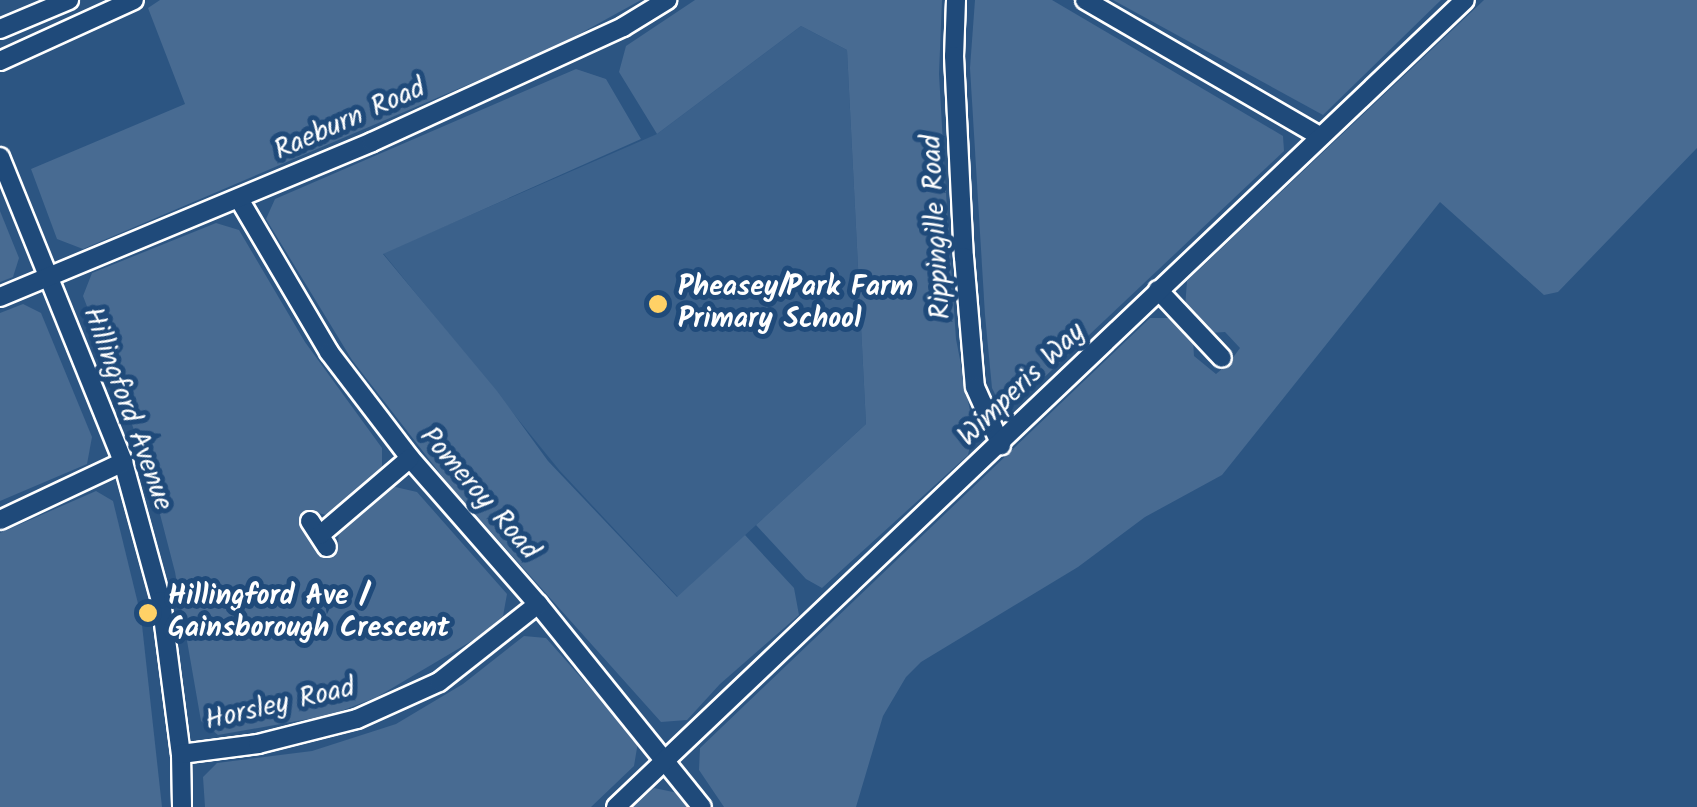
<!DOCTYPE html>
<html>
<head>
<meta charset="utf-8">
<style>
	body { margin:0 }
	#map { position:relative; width:1697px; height:807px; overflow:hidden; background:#2c5582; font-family:Kalam,sans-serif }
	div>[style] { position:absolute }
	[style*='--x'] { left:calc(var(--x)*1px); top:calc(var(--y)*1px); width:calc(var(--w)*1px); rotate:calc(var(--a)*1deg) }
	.built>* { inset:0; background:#3b618b }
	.green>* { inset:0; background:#486b92 }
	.roads { filter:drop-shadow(2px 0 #fff) drop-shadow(-2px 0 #fff) drop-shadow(0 2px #fff) drop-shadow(0 -2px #fff) }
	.minor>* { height:18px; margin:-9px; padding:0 9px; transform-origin:9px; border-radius:9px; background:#1f4a7a }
	.dots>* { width:28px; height:28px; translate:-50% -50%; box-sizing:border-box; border:5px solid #1f4a7a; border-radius:50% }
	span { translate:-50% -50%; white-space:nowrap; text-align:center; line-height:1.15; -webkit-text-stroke:10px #1f4a7a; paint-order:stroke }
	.street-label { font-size:28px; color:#fff }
	.poi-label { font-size:28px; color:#fff; font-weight:700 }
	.left { translate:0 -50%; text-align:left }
</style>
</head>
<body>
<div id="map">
	<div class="built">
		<i style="clip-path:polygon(801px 26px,847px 50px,866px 424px,678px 597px,560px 471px,383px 253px,657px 134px)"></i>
	</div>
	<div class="green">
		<i style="clip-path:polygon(160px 0,641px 0,554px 48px,83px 249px,57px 239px,31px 169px,185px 104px,148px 8px)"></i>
		<i style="clip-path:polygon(695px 0,942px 0,939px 74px,945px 178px,956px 339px,972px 421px,971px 442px,968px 455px,822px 588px,806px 579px,756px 525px,866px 424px,847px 50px,801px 26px,657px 134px,619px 72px,626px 46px)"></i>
		<i style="clip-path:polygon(975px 0,1052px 0,1283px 136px,1284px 151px,1017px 403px,997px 398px,992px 388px,985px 315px,970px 68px)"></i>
		<i style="clip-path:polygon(1113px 0,1441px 0,1323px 115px)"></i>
		<i style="clip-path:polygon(1484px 0,1697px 0,1697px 148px,1558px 292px,1544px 295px,1440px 202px,1222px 475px,1145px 517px,1078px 567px,921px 662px,906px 677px,883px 716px,856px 807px,724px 807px,699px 770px,700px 748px,1150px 318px,1175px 318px,1193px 341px,1194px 356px,1216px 374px,1229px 363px,1240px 348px,1225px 332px,1209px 333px,1185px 308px,1187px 281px)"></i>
		<i style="clip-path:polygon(576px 69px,606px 79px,641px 139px,383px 254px,497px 391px,548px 461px,677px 597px,745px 535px,794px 588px,799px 615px,720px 684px,687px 720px,661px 722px,449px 485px,352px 360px,266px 219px,275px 199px)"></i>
		<i style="clip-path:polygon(0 211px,19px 258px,13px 277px,0 282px)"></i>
		<i style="clip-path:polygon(216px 223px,239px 230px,305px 342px,382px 448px,382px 473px,331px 516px,314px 512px,299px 524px,303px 530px,327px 555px,338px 545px,339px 528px,391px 486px,417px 492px,507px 594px,503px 616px,480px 636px,377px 697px,331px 715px,218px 735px,201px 721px,175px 572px,147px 464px,83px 296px,92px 273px)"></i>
		<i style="clip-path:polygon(23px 304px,41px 313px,92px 437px,87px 464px,0 501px,0 313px)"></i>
		<i style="clip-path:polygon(96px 491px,113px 501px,141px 616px,162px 807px,0 807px,0 533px)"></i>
		<i style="clip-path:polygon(524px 636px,546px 638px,638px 742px,634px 766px,591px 807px,205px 807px,203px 777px,217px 763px,312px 751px,396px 724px,463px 684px)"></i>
		<i style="clip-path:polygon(654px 788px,678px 793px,687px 807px,633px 807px)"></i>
	</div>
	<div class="roads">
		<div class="minor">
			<i style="--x:956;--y:0;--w:56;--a:92"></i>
			<i style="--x:954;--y:56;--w:201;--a:87.2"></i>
			<i style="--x:964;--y:257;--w:130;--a:85.2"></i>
			<i style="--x:975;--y:387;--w:64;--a:65.9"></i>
			<i style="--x:1085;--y:0;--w:269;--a:30.1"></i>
			<i style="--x:0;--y:29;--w:75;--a:-22.8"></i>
			<i style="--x:0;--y:61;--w:147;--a:-24.5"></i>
			<i style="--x:0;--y:157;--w:329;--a:68"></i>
			<i style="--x:123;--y:462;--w:144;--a:74.7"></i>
			<i style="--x:161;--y:601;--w:154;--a:82.6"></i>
			<i style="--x:181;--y:754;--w:53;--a:88.9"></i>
			<i style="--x:239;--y:199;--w:178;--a:59.5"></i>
			<i style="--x:329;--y:352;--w:133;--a:52.6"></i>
			<i style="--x:410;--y:458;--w:194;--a:48.8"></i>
			<i style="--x:538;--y:604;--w:261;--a:51.1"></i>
			<i style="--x:1158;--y:290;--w:93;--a:46.7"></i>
			<i style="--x:0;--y:297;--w:403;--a:-22.6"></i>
			<i style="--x:372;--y:142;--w:276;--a:-24.6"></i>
			<i style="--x:623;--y:27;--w:52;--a:-31.5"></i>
			<i style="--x:0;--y:520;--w:136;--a:-25.2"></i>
			<i style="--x:310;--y:521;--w:31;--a:57"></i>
			<i style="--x:320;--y:535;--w:118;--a:-40.5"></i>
			<i style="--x:181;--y:754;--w:78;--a:-7.4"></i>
			<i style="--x:258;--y:744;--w:102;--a:-14.2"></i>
			<i style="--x:357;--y:719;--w:90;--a:-24.3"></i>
			<i style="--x:439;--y:682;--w:126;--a:-38.2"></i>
			<i style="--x:616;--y:807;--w:1171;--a:-43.55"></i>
		</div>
	</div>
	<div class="dots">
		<i style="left:658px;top:304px;background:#ffd166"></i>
		<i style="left:148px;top:613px;background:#ffd166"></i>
	</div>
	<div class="street-label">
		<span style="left:350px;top:120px;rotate:-24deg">Raeburn Road</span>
		<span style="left:937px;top:227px;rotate:-93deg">Rippingille Road</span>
		<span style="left:1022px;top:385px;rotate:-44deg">Wimperis Way</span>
		<span style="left:127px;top:409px;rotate:70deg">Hillingford Avenue</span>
		<span style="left:479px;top:494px;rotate:49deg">Pomeroy Road</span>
		<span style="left:280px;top:705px;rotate:-13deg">Horsley Road</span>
	</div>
	<div class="poi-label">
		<span class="left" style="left:678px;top:304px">Pheasey/Park Farm<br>Primary School</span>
		<span class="left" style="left:168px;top:613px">Hillingford Ave /<br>Gainsborough Crescent</span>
	</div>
</div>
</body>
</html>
